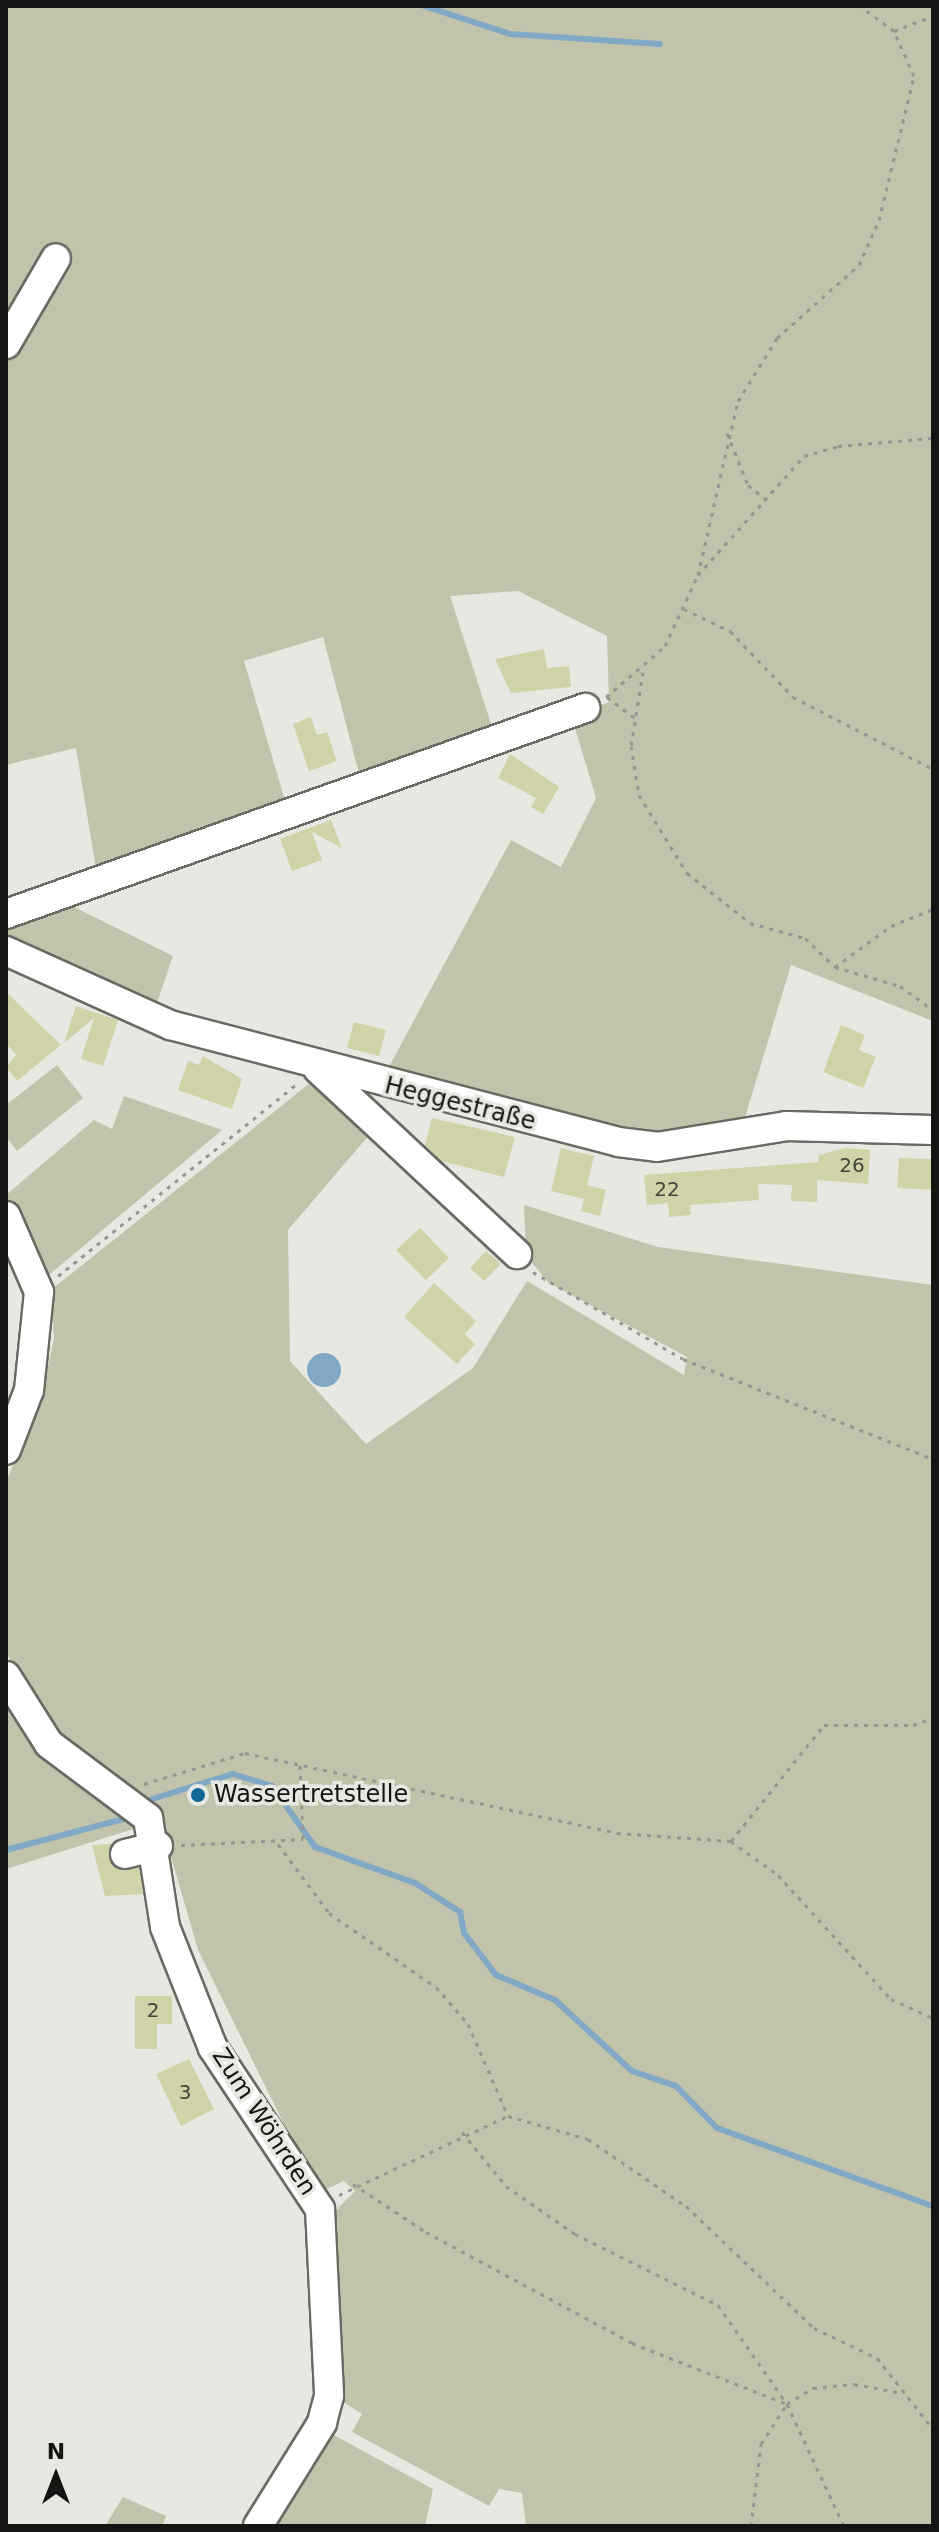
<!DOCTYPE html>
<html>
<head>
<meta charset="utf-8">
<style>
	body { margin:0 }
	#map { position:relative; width:939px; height:2532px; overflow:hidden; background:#e8e8e3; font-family:"DejaVu Sans",sans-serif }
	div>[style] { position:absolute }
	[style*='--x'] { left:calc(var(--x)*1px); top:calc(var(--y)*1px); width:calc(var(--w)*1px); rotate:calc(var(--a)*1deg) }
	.green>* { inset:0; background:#c1c4aa }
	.water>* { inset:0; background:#81a8c4 }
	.round { border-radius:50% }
	.stream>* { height:6px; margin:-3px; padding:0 3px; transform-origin:3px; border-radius:3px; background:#81a8c4 }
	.building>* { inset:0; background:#cfd3a7 }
	.path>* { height:3px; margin-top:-1.5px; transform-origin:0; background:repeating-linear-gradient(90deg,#969692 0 4px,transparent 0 10px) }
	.roads { filter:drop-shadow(2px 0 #6a6a65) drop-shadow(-2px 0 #6a6a65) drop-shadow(0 2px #6a6a65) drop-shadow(0 -2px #6a6a65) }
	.minor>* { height:28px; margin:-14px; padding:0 14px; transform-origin:14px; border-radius:14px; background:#fff }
	.dots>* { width:22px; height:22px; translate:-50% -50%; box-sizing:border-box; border:4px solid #e8e8e3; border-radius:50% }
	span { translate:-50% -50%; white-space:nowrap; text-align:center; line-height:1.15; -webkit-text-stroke:7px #e8e8e3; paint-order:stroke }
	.number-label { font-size:20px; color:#434438 }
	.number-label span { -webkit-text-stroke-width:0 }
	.street-label { font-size:24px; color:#141413 }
	.poi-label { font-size:24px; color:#141413 }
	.left { translate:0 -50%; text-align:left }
	.frame { position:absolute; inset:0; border:8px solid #141413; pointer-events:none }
	.north { position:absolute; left:16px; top:2436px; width:80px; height:80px; -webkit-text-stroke:6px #e8e8e3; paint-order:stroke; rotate:0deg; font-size:22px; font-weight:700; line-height:32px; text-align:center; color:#141413 }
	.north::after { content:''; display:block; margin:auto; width:28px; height:36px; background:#141413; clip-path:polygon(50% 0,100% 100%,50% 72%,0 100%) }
</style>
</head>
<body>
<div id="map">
	<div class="green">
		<i style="clip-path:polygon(6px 6px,933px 6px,933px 1021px,791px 965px,743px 1124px,642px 1135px,384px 1076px,511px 840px,561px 867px,596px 798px,572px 718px,609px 702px,607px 636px,518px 591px,450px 596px,494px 733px,361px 781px,323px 637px,244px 661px,286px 804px,96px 869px,76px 748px,6px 765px)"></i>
		<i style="clip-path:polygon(60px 900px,173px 956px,156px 1006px,6px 936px,6px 921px)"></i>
		<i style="clip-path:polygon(57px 1065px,83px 1098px,17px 1151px,6px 1137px,6px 1105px)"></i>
		<i style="clip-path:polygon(315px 1079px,370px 1134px,288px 1230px,290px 1361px,366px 1444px,473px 1368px,527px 1281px,684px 1375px,687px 1357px,549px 1283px,526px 1256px,524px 1205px,658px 1247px,933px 1285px,933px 2526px,526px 2526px,522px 2493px,499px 2489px,489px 2506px,352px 2432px,362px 2414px,340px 2400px,336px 2210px,355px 2191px,344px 2181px,318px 2193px,198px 1950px,157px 1808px,78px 1757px,46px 1720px,6px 1652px,6px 1482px,41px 1397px,54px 1339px,51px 1290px)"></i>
		<i style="clip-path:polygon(124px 1096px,222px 1130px,43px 1280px,6px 1195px,94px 1120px,112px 1129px)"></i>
		<i style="clip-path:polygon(6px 1691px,143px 1826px,6px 1869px)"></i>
		<i style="clip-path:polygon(330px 2433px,433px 2489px,425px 2526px,264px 2526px)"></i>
		<i style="clip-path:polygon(123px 2497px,166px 2516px,162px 2526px,105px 2526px)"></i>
	</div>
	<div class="water">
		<i class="round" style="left:307px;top:1353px;width:34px;height:34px"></i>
	</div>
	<div class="stream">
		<i style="--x:424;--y:6;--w:90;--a:18"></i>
		<i style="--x:510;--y:34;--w:150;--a:3.8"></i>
		<i style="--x:152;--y:1799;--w:85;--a:-17.2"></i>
		<i style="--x:233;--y:1774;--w:41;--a:17.1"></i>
		<i style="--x:272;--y:1786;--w:75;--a:54.8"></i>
		<i style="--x:315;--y:1847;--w:106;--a:19.8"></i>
		<i style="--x:415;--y:1883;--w:54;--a:32.8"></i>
		<i style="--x:460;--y:1912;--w:21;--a:79"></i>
		<i style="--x:464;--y:1933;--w:53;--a:52.7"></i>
		<i style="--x:496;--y:1975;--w:64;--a:23"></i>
		<i style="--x:555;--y:2000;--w:105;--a:42.7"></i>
		<i style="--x:632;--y:2071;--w:46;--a:18.8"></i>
		<i style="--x:676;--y:2086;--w:59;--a:45.7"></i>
		<i style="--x:717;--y:2128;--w:230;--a:19.9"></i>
		<i style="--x:6;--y:1850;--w:129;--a:-14.8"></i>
	</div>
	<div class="building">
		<i style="clip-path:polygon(544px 649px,547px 668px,569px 666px,571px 687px,511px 693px,495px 659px)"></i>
		<i style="clip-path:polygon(311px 717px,317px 735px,327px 732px,337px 761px,309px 771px,293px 724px)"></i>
		<i style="clip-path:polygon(510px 754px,559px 787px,543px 814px,531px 807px,536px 798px,498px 778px)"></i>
		<i style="clip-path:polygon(331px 820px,342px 848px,312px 832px,322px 860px,292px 871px,280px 839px)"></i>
		<i style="clip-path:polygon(6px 992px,61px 1045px,17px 1081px,6px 1067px,16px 1055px,6px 1043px)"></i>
		<i style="clip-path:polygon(76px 1006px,118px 1020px,103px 1066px,81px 1059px,94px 1018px,64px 1043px)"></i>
		<i style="clip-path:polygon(354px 1022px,386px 1030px,379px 1056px,347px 1048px)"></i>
		<i style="clip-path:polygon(841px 1025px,865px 1035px,859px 1050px,876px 1057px,863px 1088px,823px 1072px)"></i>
		<i style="clip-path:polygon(203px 1056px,242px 1079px,232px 1109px,178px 1090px,188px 1061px,199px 1065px)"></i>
		<i style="clip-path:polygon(432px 1118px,515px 1137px,504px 1177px,442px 1161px,425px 1145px)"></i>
		<i style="clip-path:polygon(561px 1148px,594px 1156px,587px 1185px,606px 1190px,600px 1216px,581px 1211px,584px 1199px,551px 1191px)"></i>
		<i style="clip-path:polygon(845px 1148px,870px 1150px,868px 1184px,817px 1180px,817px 1202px,791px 1201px,792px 1185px,758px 1184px,759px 1200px,690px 1205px,691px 1215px,669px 1217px,668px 1203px,647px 1205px,644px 1175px,818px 1162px,819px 1155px)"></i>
		<i style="clip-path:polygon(899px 1158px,933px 1159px,933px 1190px,897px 1188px)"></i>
		<i style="clip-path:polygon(420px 1228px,449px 1258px,426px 1280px,396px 1250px)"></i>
		<i style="clip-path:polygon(486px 1251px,501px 1264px,484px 1281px,470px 1268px)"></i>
		<i style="clip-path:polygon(434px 1283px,476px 1321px,465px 1334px,475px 1344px,457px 1364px,404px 1317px)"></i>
		<i style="clip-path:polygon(111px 1844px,112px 1866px,139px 1868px,143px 1894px,105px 1896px,92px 1845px)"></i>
		<i style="clip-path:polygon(135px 1996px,172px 1996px,172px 2024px,157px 2024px,157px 2049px,135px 2049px)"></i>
		<i style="clip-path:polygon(189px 2059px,214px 2109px,181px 2126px,156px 2074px)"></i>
	</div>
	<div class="path">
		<i style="--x:894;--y:31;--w:42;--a:-21"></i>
		<i style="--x:727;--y:433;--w:56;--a:68"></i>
		<i style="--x:748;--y:485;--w:21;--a:39"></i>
		<i style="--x:698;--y:575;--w:179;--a:-77.1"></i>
		<i style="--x:738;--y:401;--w:74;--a:-58.2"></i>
		<i style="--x:777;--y:338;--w:110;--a:-41.7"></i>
		<i style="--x:859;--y:265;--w:49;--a:-66"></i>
		<i style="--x:879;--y:220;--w:148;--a:-76.3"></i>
		<i style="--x:914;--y:76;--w:49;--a:-114"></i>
		<i style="--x:894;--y:31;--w:42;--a:-143.7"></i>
		<i style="--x:684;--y:609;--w:51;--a:25.6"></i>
		<i style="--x:730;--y:631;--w:91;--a:46.3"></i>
		<i style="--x:793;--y:697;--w:157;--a:27.2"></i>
		<i style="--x:643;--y:672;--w:75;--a:99.2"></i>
		<i style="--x:631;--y:746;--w:50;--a:80.7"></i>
		<i style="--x:639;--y:795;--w:92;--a:58.4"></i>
		<i style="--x:687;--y:873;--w:80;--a:38.4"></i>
		<i style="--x:750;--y:923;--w:57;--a:15.3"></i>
		<i style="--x:805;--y:938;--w:42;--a:44"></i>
		<i style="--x:835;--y:967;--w:68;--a:16.3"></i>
		<i style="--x:900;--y:986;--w:41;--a:36"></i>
		<i style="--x:606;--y:697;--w:78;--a:-40.8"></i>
		<i style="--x:665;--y:646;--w:78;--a:-65.1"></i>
		<i style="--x:698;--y:575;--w:159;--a:-48.3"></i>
		<i style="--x:804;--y:456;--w:35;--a:-16"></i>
		<i style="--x:838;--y:446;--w:95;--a:-4.8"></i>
		<i style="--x:607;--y:697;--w:35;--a:37"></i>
		<i style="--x:835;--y:967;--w:69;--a:-36.2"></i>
		<i style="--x:891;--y:926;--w:45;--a:-22"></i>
		<i style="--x:533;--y:1272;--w:173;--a:30.1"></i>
		<i style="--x:683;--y:1359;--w:269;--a:21.8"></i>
		<i style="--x:58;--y:1276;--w:308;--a:-38.8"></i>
		<i style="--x:144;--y:1784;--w:106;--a:-17.1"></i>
		<i style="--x:245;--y:1753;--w:381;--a:12.1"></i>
		<i style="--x:617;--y:1833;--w:114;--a:4"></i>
		<i style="--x:731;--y:1841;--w:149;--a:-51.3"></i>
		<i style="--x:824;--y:1725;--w:89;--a:0"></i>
		<i style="--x:913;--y:1725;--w:21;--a:-19"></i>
		<i style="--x:731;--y:1841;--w:58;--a:35.9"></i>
		<i style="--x:778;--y:1875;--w:168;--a:47.7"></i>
		<i style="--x:891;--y:1999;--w:46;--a:24.3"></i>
		<i style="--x:278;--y:1844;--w:86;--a:53.5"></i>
		<i style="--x:329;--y:1913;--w:130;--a:34.7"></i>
		<i style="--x:436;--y:1987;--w:49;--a:49.1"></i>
		<i style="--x:468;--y:2024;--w:100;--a:66.5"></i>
		<i style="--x:181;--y:1845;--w:122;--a:-2.8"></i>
		<i style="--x:303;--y:1839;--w:75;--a:-92.3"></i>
		<i style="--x:462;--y:2132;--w:70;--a:50.8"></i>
		<i style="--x:506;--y:2186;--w:84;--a:34.8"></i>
		<i style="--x:575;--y:2234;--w:160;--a:26.4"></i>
		<i style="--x:718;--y:2305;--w:121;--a:55.1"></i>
		<i style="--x:787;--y:2404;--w:135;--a:65"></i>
		<i style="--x:353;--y:2184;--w:87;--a:33.3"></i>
		<i style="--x:426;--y:2232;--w:234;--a:28.3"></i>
		<i style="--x:632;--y:2343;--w:167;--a:21.5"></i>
		<i style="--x:339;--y:2195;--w:187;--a:-25.1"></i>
		<i style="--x:508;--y:2116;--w:83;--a:16"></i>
		<i style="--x:588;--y:2139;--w:119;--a:34.4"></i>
		<i style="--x:686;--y:2206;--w:177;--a:43.6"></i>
		<i style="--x:814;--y:2328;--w:70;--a:25.5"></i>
		<i style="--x:877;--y:2358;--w:90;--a:51.7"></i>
		<i style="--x:751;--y:2526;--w:83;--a:-83"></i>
		<i style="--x:761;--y:2444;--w:48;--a:-57"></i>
		<i style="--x:787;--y:2404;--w:31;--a:-32"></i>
		<i style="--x:813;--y:2388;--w:41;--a:-5.6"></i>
		<i style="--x:854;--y:2384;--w:49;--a:10.6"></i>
	</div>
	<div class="roads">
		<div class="minor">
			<i style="--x:6;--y:344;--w:99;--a:-59.8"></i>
			<i style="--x:6;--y:914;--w:615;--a:-19.58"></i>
			<i style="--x:6;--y:951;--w:180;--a:24.3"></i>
			<i style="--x:170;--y:1025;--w:463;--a:14.6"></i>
			<i style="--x:618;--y:1142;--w:39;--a:7"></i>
			<i style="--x:657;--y:1147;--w:131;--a:-9.2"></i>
			<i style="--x:786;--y:1126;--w:147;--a:1.6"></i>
			<i style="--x:318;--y:1069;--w:272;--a:42.9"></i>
			<i style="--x:6;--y:1216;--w:83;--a:66.5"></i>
			<i style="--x:39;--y:1292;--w:99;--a:95.8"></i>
			<i style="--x:29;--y:1390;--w:64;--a:111"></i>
			<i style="--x:6;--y:1676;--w:80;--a:57.7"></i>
			<i style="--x:49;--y:1744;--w:124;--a:36.8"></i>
			<i style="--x:148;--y:1818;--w:110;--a:81.1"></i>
			<i style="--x:165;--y:1927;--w:130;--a:68.4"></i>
			<i style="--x:213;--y:2048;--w:193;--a:56.4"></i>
			<i style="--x:320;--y:2209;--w:187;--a:87.2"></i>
			<i style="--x:329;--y:2396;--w:28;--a:105"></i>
			<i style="--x:322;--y:2423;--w:121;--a:121.9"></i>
			<i style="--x:125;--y:1854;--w:34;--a:-14"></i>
		</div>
	</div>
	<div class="dots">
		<i style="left:198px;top:1795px;background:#116898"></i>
	</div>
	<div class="number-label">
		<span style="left:852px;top:1165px">26</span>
		<span style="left:667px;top:1189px">22</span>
		<span style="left:153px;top:2010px">2</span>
		<span style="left:185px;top:2092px">3</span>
	</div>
	<div class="street-label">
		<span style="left:460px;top:1104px;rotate:14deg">Heggestraße</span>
		<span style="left:264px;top:2122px;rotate:57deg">Zum Wöhrden</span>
	</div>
	<div class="poi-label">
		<span class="left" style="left:214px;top:1795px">Wassertretstelle</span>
	</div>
	<div class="frame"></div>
	<div class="north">N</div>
</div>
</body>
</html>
